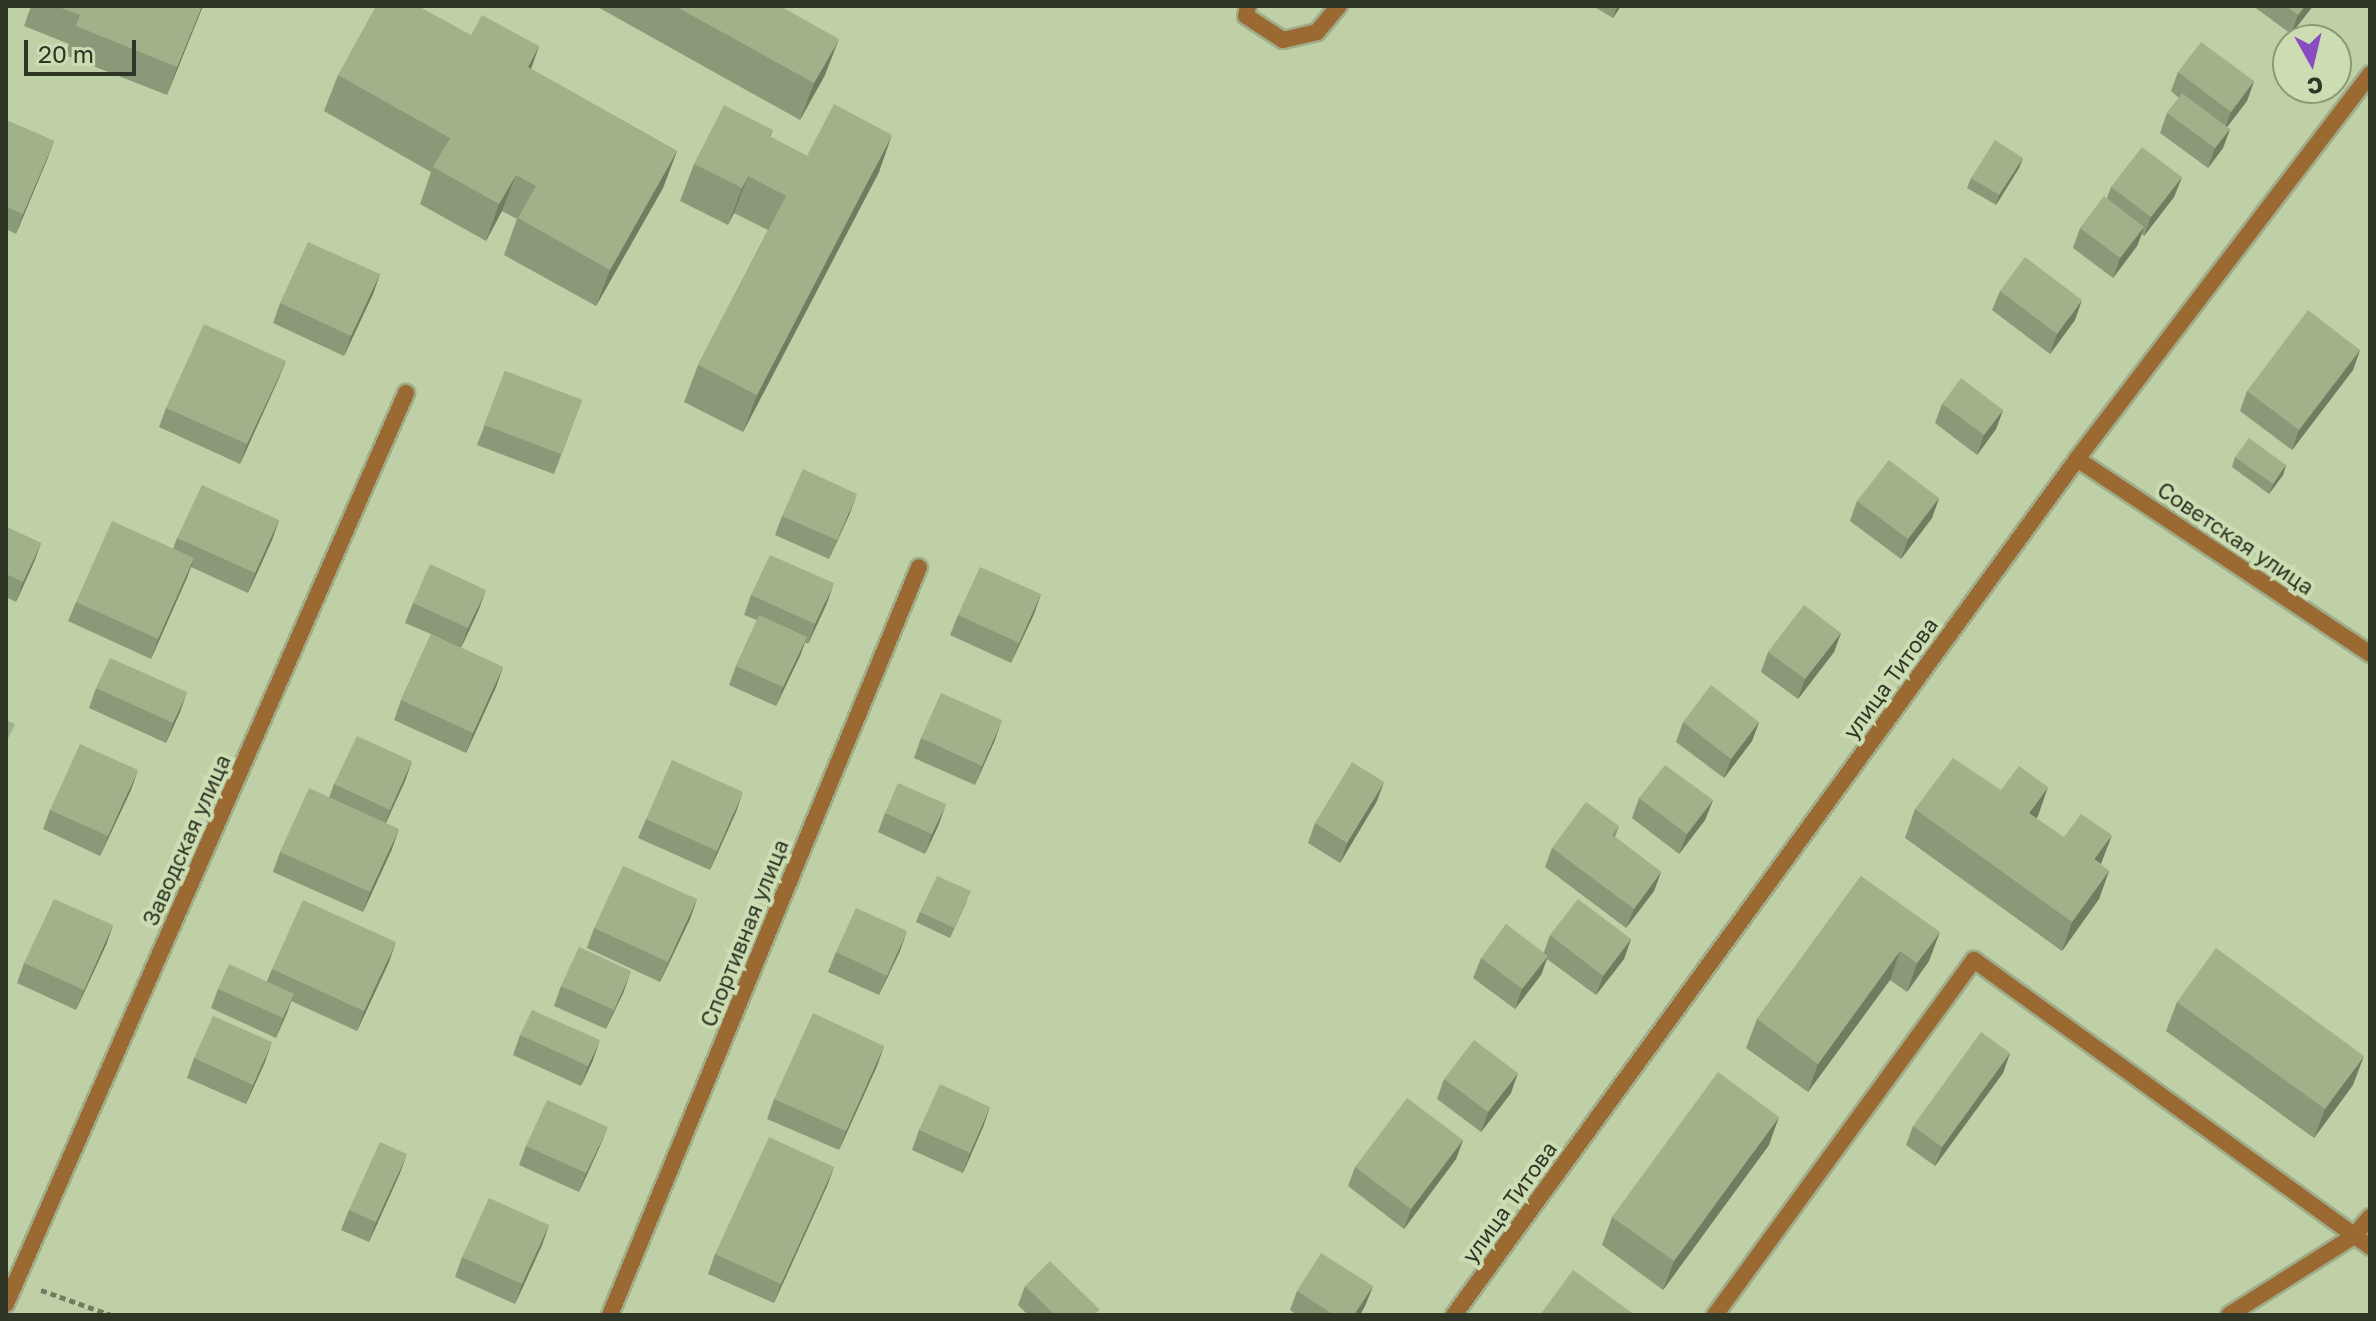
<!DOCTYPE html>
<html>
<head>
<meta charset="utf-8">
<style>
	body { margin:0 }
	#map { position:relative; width:2376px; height:1321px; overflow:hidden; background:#bfcfa6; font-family:"Golos Text",sans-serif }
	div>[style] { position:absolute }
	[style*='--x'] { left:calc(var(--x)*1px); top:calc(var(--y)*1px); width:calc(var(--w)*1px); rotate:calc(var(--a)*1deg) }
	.path>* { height:5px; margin-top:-2.5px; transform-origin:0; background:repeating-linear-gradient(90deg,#717d60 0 6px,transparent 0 10px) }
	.roads { filter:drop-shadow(2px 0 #9fad8a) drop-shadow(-2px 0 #9fad8a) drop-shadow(0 2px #9fad8a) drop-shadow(0 -2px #9fad8a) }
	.service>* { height:16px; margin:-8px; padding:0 8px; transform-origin:8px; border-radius:8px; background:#9b6932 }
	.minor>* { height:16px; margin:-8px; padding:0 8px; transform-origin:8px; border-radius:8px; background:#9b6932 }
	.wall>* { inset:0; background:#8a9977 }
	.shaded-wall>* { inset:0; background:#717d61 }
	.building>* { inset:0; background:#a1b28a }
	span { translate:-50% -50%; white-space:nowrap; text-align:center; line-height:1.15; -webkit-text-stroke:8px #ccddb3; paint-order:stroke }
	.street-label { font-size:22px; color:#2f3625 }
	.frame { position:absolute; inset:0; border:8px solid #2f3625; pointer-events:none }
	.north { position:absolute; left:2272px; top:24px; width:80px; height:80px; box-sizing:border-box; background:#ccddb3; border:2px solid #8d9a7a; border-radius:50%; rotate:172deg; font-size:22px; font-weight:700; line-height:32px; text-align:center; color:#2f3625 }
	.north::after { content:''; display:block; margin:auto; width:28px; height:36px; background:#8a4cc1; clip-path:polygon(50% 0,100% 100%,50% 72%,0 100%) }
	.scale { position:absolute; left:24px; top:40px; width:112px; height:36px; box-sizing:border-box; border:4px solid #2f3625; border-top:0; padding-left:10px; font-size:24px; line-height:28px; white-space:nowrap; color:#2f3625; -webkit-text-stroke:6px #ccddb3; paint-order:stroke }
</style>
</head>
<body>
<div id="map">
	<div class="path">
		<i style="--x:41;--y:1290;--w:74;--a:19.7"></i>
	</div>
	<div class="roads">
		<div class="service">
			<i style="--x:1715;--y:1315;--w:439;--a:-53.9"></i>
			<i style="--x:1974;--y:960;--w:489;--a:35.9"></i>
			<i style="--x:2229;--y:1315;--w:148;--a:-32.3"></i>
			<i style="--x:2354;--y:1236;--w:25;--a:-50"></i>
		</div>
		<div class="minor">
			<i style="--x:1248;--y:6;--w:10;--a:101"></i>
			<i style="--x:1246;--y:16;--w:44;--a:33"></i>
			<i style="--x:1283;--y:40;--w:35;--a:-13"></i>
			<i style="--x:1317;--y:32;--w:34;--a:-50"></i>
			<i style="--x:2077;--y:459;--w:352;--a:33.6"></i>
			<i style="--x:6;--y:1304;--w:995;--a:-66.29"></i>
			<i style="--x:610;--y:1315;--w:809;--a:-67.55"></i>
			<i style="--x:1454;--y:1315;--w:1059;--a:-53.95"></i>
			<i style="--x:2077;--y:459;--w:484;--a:-52.7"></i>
		</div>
	</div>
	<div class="wall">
		<i style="clip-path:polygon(31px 6px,203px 6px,167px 95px,65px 55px,69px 44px,24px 26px)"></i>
		<i style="clip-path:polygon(596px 6px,780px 6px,825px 75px,800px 120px)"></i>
		<i style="clip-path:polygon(1593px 6px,1621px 6px,1613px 18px)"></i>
		<i style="clip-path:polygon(2253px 6px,2313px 6px,2291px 34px)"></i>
		<i style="clip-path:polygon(471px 35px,539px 46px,531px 69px,677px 151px,663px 188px,596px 306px,504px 255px,517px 219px,502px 211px,486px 241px,420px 204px,431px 172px,324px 111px,338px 75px)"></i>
		<i style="clip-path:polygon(2178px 72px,2254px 81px,2247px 101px,2227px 127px,2230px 129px,2223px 148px,2208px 168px,2160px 133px,2167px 113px,2179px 98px,2171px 91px)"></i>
		<i style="clip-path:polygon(6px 120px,54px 141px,16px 234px,6px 229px)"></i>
		<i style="clip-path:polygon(773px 130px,770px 137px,807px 156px,879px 172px,743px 432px,684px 402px,698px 365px,768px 230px,734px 213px,728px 225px,680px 201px,694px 164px)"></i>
		<i style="clip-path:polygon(2023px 158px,2019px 168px,1996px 205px,1967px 188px,1971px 178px)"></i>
		<i style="clip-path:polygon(2182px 177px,2174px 197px,2144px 236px,2142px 234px,2137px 246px,2113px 278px,2073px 248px,2080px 228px,2107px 198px,2111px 187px)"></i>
		<i style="clip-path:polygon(380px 274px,373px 294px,344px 356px,273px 323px,280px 303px)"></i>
		<i style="clip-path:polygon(2000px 291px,2075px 320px,2050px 354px,1992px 310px)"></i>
		<i style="clip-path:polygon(2360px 350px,2353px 370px,2292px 450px,2240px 411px,2247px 391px)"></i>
		<i style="clip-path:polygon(286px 361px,278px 380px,240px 464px,159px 427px,166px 408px)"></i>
		<i style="clip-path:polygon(505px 371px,582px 400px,554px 474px,477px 445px)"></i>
		<i style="clip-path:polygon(1942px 404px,2003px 410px,1996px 429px,1977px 455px,1935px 423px)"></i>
		<i style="clip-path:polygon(2235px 457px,2286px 465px,2283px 475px,2269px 494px,2232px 467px)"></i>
		<i style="clip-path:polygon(1939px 498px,1932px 518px,1901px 559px,1850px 521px,1857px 501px)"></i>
		<i style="clip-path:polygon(850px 513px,829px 559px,775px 535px,782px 516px)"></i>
		<i style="clip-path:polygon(279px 520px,272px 540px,248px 593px,191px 567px,151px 659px,68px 621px,76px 602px,173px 549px,177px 538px)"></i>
		<i style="clip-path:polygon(6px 527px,41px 543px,34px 562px,16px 602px,6px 597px)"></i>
		<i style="clip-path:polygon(1041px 594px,1034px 614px,1011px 663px,950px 635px,958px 615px)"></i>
		<i style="clip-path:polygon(751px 595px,827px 603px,808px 644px,805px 642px,800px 656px,776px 706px,729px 685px,736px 666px,757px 620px,744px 615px)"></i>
		<i style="clip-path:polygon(413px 603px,479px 609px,461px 648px,503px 667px,496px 687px,466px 753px,394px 720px,401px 700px,431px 634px,405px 623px)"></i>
		<i style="clip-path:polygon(1841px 633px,1834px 652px,1798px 699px,1761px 672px,1768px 652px)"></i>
		<i style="clip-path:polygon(96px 688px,180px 712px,166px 743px,89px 708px)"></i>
		<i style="clip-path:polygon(1683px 722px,1759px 722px,1752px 741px,1724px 778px,1676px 742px)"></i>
		<i style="clip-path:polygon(921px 738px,995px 740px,975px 785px,914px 758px)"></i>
		<i style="clip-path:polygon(412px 761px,405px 781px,386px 823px,392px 849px,363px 912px,273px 872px,280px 852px,329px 798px,334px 784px)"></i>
		<i style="clip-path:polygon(131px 790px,100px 856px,43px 829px,50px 810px)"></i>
		<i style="clip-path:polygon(1639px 798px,1713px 800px,1705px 820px,1679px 854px,1632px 818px)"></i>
		<i style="clip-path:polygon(1377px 801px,1340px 863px,1308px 843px,1315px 823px)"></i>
		<i style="clip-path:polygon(1915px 809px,2038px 816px,2036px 818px,2109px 871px,2099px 899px,2062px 951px,1905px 838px)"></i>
		<i style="clip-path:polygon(736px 812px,710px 870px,638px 838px,646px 819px)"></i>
		<i style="clip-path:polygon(885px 813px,939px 824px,925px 854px,878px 832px)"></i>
		<i style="clip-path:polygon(1619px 826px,1615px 837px,1661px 872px,1654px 891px,1626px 928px,1545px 867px,1552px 848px)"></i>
		<i style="clip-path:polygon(1861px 876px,1929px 961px,1907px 992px,1890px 980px,1808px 1092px,1746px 1048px,1757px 1019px)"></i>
		<i style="clip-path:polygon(697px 899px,690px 919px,660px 982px,587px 948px,594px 928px)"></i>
		<i style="clip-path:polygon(967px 901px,950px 938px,916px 922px,920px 912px)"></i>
		<i style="clip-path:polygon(113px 925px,106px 945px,76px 1010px,17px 983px,24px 963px)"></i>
		<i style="clip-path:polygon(1550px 935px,1631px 939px,1624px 959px,1596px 995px,1547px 959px,1541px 975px,1515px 1009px,1473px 978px,1481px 958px,1544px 952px)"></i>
		<i style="clip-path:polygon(900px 951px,879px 995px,828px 972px,836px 952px)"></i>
		<i style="clip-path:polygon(389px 962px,357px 1031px,291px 1001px,276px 1038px,211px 1008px,218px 989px,267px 981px,272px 969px)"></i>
		<i style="clip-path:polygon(561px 986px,624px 991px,606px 1029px,554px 1006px)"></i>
		<i style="clip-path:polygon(2177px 1002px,2353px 1085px,2314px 1138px,2166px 1031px)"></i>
		<i style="clip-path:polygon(520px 1035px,593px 1060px,581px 1086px,513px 1055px)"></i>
		<i style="clip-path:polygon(884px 1046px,877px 1066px,839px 1150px,767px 1119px,774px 1099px)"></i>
		<i style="clip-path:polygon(2010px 1053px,2003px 1073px,1935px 1166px,1906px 1145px,1913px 1126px)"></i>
		<i style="clip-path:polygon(194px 1058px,265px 1062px,246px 1104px,187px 1078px)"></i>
		<i style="clip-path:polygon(1444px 1079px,1511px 1093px,1481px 1132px,1437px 1099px)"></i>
		<i style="clip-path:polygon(990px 1107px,983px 1127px,963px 1173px,912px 1150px,919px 1130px)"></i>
		<i style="clip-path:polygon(1463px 1140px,1456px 1159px,1404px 1229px,1348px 1186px,1355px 1167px)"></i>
		<i style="clip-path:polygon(1769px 1145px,1663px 1290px,1602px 1245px,1612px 1217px)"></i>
		<i style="clip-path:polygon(526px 1146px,600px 1146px,579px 1192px,519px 1165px)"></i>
		<i style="clip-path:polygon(834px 1167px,827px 1186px,774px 1303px,708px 1274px,715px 1254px)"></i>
		<i style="clip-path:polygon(400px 1173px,369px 1242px,341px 1230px,349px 1210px)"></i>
		<i style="clip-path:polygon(549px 1225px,542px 1245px,515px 1304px,455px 1277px,462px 1257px)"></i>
		<i style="clip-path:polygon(1025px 1286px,1098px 1315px,1028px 1315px,1018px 1305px)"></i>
		<i style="clip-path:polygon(1373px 1286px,1365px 1306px,1360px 1315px,1297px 1315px,1290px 1310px,1297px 1291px)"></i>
	</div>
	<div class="shaded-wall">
		<i style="clip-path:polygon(202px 6px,203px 6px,167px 95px,177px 67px)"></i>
		<i style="clip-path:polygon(1617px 6px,1621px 6px,1613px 18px)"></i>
		<i style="clip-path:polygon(2305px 6px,2313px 6px,2291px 34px,2298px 15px)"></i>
		<i style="clip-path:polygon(839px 39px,825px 75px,800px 120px,814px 83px)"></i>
		<i style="clip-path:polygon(539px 46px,526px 83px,528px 67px)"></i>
		<i style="clip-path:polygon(2254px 81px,2247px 101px,2224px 131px,2231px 112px)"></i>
		<i style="clip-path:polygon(2230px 129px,2223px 148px,2208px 168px,2215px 148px)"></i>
		<i style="clip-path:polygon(892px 135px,879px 172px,743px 432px,757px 395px)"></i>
		<i style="clip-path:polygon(54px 141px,47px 160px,16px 234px,23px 214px)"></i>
		<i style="clip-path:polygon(677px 151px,663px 188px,596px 306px,610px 270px)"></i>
		<i style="clip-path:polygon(2023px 158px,2019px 168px,1996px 205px,1999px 195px)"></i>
		<i style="clip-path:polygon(516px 175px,502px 211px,486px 241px,499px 204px)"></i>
		<i style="clip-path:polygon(748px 176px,734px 213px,728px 225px,742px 188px)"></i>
		<i style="clip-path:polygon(2182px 177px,2174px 197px,2144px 236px,2151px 217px)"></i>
		<i style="clip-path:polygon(2144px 227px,2137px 246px,2113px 278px,2120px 258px)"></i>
		<i style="clip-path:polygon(380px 274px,373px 294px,344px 356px,351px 336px)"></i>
		<i style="clip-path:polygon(2082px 300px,2075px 320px,2050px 354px,2057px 334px)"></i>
		<i style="clip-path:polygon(2360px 350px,2353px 370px,2292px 450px,2299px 430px)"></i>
		<i style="clip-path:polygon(286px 361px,278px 380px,240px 464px,247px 444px)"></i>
		<i style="clip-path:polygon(2003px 410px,1996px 429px,1977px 455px,1984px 435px)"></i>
		<i style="clip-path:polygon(2286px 465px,2283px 475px,2269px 494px,2273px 484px)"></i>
		<i style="clip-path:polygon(857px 494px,850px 513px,829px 559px,837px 540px)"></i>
		<i style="clip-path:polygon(1939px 498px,1932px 518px,1901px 559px,1908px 539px)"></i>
		<i style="clip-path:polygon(279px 520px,272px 540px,248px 593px,255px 573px)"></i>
		<i style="clip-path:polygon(41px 543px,34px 562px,16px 602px,23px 582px)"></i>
		<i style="clip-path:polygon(194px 558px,187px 578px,151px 659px,158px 639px)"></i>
		<i style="clip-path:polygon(834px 583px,827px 603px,808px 644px,815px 624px)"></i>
		<i style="clip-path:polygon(486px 590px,479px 609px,461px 648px,468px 628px)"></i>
		<i style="clip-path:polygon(1041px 594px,1034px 614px,1011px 663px,1019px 643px)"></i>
		<i style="clip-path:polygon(1841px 633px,1834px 652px,1798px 699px,1805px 679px)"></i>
		<i style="clip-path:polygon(807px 637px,800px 656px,776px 706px,783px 687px)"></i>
		<i style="clip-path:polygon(503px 667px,496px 687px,466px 753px,473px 733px)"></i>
		<i style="clip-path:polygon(187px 692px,180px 712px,166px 743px,173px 723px)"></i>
		<i style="clip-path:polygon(1002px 720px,995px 740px,975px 785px,982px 766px)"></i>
		<i style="clip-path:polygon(1759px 722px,1752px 741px,1724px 778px,1731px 759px)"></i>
		<i style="clip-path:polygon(412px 761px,405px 781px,383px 829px,390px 810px)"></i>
		<i style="clip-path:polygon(138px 770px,131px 790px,100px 856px,108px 836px)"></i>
		<i style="clip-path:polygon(1384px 782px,1377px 801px,1340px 863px,1347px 843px)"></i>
		<i style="clip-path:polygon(2048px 787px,2038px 816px,2019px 841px,2029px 813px)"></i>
		<i style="clip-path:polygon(743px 792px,736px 812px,710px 870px,717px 851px)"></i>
		<i style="clip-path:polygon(1713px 800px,1705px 820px,1679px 854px,1687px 834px)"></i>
		<i style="clip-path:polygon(946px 804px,939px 824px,925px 854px,932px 834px)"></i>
		<i style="clip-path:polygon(399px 829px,392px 849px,363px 912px,370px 892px)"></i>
		<i style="clip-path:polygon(2112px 835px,2101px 864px,2094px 859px)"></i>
		<i style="clip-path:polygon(2109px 871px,2099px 899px,2062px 951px,2072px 922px)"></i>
		<i style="clip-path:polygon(1661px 872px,1654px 891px,1626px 928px,1634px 909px)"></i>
		<i style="clip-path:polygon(697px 899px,690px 919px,660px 982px,668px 962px)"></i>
		<i style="clip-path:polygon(113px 925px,106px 945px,76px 1010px,84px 990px)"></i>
		<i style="clip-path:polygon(907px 931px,900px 951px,879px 995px,887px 976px)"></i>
		<i style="clip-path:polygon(1940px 932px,1929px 961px,1907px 992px,1917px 963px)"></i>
		<i style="clip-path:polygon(1631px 939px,1624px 959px,1596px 995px,1603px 976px)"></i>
		<i style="clip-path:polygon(396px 942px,389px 962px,357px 1031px,364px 1011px)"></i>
		<i style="clip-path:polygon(1900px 951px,1890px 980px,1808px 1092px,1818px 1064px)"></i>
		<i style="clip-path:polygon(1548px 956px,1541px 975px,1515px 1009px,1522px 989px)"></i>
		<i style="clip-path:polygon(631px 971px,624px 991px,606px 1029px,614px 1010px)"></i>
		<i style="clip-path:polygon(294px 994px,287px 1013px,276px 1038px,283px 1018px)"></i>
		<i style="clip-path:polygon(600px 1040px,593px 1060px,581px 1086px,588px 1066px)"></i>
		<i style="clip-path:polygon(272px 1042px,265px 1062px,246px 1104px,253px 1085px)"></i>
		<i style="clip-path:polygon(884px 1046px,877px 1066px,839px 1150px,846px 1131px)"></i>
		<i style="clip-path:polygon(2010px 1053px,2003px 1073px,1935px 1166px,1942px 1147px)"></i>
		<i style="clip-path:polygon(2364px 1056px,2353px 1085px,2314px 1138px,2325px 1109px)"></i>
		<i style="clip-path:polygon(1518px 1073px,1511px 1093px,1481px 1132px,1488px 1112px)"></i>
		<i style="clip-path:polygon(990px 1107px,983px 1127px,963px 1173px,970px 1153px)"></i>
		<i style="clip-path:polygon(1779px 1117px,1769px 1145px,1663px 1290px,1674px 1261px)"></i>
		<i style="clip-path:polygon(608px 1127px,600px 1146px,579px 1192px,586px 1173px)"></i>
		<i style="clip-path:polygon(1463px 1140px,1456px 1159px,1404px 1229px,1411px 1209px)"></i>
		<i style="clip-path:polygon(407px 1154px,400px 1173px,369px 1242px,376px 1222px)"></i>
		<i style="clip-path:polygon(834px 1167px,827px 1186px,774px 1303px,781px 1284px)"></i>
		<i style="clip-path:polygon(549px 1225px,542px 1245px,515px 1304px,522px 1284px)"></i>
		<i style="clip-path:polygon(1373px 1286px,1365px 1306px,1360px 1315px,1354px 1315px)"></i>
	</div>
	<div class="building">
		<i style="clip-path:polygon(56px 6px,202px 6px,177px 67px,76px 26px,80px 15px)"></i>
		<i style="clip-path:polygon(376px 6px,418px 6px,471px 35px,482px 15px,539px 46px,528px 67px,677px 151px,610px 270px,518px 218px,536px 186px,516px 175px,499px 204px,433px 167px,450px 138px,338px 75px)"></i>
		<i style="clip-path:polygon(675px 6px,780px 6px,839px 39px,814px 83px)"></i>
		<i style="clip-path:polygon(2286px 6px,2305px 6px,2298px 15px)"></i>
		<i style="clip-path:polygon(2201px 42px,2254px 81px,2231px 112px,2178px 72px)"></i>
		<i style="clip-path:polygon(2182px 93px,2230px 129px,2215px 148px,2167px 113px)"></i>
		<i style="clip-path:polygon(834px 104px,892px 135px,757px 395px,698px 365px,786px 196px,748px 176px,742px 188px,694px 164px,724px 105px,773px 130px,769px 136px,807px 156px)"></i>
		<i style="clip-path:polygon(6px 120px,54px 141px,23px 214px,6px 207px)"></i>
		<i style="clip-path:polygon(1995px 140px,2023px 158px,1999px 195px,1971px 178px)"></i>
		<i style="clip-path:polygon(2142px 147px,2182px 177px,2151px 217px,2111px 187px)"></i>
		<i style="clip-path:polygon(2104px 196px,2144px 227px,2120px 258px,2080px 228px)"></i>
		<i style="clip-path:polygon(308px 242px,380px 274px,351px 336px,280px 303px)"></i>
		<i style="clip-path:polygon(2025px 257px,2082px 300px,2057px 334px,2000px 291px)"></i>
		<i style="clip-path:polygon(2308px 310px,2360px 350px,2299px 430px,2247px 391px)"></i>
		<i style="clip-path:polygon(204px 324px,286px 361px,247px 444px,166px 408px)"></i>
		<i style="clip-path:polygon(505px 371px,582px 400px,561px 454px,484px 425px)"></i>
		<i style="clip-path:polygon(1961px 378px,2003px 410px,1984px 435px,1942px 404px)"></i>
		<i style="clip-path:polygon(2249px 438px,2286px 465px,2273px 484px,2235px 457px)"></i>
		<i style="clip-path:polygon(1889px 460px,1939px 498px,1908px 539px,1857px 501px)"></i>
		<i style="clip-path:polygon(803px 469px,857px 494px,837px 540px,782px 516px)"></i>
		<i style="clip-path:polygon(202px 485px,279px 520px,255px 573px,177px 538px)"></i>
		<i style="clip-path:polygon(112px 521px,194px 558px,158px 639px,76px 602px)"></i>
		<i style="clip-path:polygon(6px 527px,41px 543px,23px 582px,6px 574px)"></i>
		<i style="clip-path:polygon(770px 555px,834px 583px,815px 624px,751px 595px)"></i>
		<i style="clip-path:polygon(430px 564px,486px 590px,468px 628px,413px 603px)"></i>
		<i style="clip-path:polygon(980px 567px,1041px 594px,1019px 643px,958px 615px)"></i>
		<i style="clip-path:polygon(1804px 605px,1841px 633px,1805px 679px,1768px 652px)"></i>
		<i style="clip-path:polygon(759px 615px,807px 637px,783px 687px,736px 666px)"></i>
		<i style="clip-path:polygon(431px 634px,503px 667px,473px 733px,401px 700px)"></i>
		<i style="clip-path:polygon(110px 658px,187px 692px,173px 723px,96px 688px)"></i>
		<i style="clip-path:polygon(1711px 685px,1759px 722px,1731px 759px,1683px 722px)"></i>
		<i style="clip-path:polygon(941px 693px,1002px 720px,982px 766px,921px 738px)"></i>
		<i style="clip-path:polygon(6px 720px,15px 724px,6px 743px)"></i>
		<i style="clip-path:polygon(357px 736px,412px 761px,390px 810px,334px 784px)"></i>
		<i style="clip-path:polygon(80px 744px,138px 770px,108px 836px,50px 810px)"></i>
		<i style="clip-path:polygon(1953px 758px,2001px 790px,2019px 766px,2048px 787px,2029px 813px,2064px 837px,2081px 814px,2112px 835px,2094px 859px,2109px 871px,2072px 922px,1915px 809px)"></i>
		<i style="clip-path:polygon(672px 760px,743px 792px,717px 851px,646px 819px)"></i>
		<i style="clip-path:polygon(1352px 762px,1384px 782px,1347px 843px,1315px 823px)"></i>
		<i style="clip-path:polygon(1665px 765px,1713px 800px,1687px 834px,1639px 798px)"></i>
		<i style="clip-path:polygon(898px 783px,946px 804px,932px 834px,885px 813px)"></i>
		<i style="clip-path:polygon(309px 788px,399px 829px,370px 892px,280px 852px)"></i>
		<i style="clip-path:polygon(1586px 802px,1619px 826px,1612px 835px,1661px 872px,1634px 909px,1552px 848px)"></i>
		<i style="clip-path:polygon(623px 866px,697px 899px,668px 962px,594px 928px)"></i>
		<i style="clip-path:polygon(937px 876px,971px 891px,954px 928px,920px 912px)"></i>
		<i style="clip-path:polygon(1861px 876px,1940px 932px,1917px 963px,1900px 951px,1818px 1064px,1757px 1019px)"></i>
		<i style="clip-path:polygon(54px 899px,113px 925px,84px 990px,24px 963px)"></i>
		<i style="clip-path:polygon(1578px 899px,1631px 939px,1603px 976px,1550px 935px)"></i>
		<i style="clip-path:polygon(303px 900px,396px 942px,364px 1011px,272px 969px)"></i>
		<i style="clip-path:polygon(856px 908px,907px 931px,887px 976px,836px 952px)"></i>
		<i style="clip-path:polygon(1506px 924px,1548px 956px,1522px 989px,1481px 958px)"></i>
		<i style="clip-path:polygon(579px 947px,631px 971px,614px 1010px,561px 986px)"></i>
		<i style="clip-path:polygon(2216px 948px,2364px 1056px,2325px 1109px,2177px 1002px)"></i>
		<i style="clip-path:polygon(229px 964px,294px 994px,283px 1018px,218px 989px)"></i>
		<i style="clip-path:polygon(532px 1010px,600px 1040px,588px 1066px,520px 1035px)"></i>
		<i style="clip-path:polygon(813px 1013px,884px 1046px,846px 1131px,774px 1099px)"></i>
		<i style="clip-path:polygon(213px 1016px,272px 1042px,253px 1085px,194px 1058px)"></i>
		<i style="clip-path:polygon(1981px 1032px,2010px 1053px,1942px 1147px,1913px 1126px)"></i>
		<i style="clip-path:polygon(1474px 1040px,1518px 1073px,1488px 1112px,1444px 1079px)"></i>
		<i style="clip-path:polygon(1718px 1072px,1779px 1117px,1674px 1261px,1612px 1217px)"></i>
		<i style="clip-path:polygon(940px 1084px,990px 1107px,970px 1153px,919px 1130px)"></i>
		<i style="clip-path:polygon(1407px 1098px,1463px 1140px,1411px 1209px,1355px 1167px)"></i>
		<i style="clip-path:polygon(547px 1100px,608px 1127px,586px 1173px,526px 1146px)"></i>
		<i style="clip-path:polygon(769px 1137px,834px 1167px,781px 1284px,715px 1254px)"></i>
		<i style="clip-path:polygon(380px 1142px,407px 1154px,376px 1222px,349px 1210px)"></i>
		<i style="clip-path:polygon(489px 1198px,549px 1225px,522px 1284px,462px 1257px)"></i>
		<i style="clip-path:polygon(1321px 1253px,1373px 1286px,1354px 1315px,1334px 1315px,1297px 1291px)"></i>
		<i style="clip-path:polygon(1050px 1261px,1100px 1310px,1094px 1315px,1055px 1315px,1025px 1286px)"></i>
		<i style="clip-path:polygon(1573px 1270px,1635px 1315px,1540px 1315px)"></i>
	</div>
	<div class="street-label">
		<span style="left:2236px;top:538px;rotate:34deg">Советская улица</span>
		<span style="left:1890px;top:678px;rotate:-54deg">улица Титова</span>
		<span style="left:186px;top:840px;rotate:-66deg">Заводская улица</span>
		<span style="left:744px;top:933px;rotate:-68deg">Спортивная улица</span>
		<span style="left:1509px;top:1202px;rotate:-54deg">улица Титова</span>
	</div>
	<div class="frame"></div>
	<div class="north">С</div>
	<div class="scale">20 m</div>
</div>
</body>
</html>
